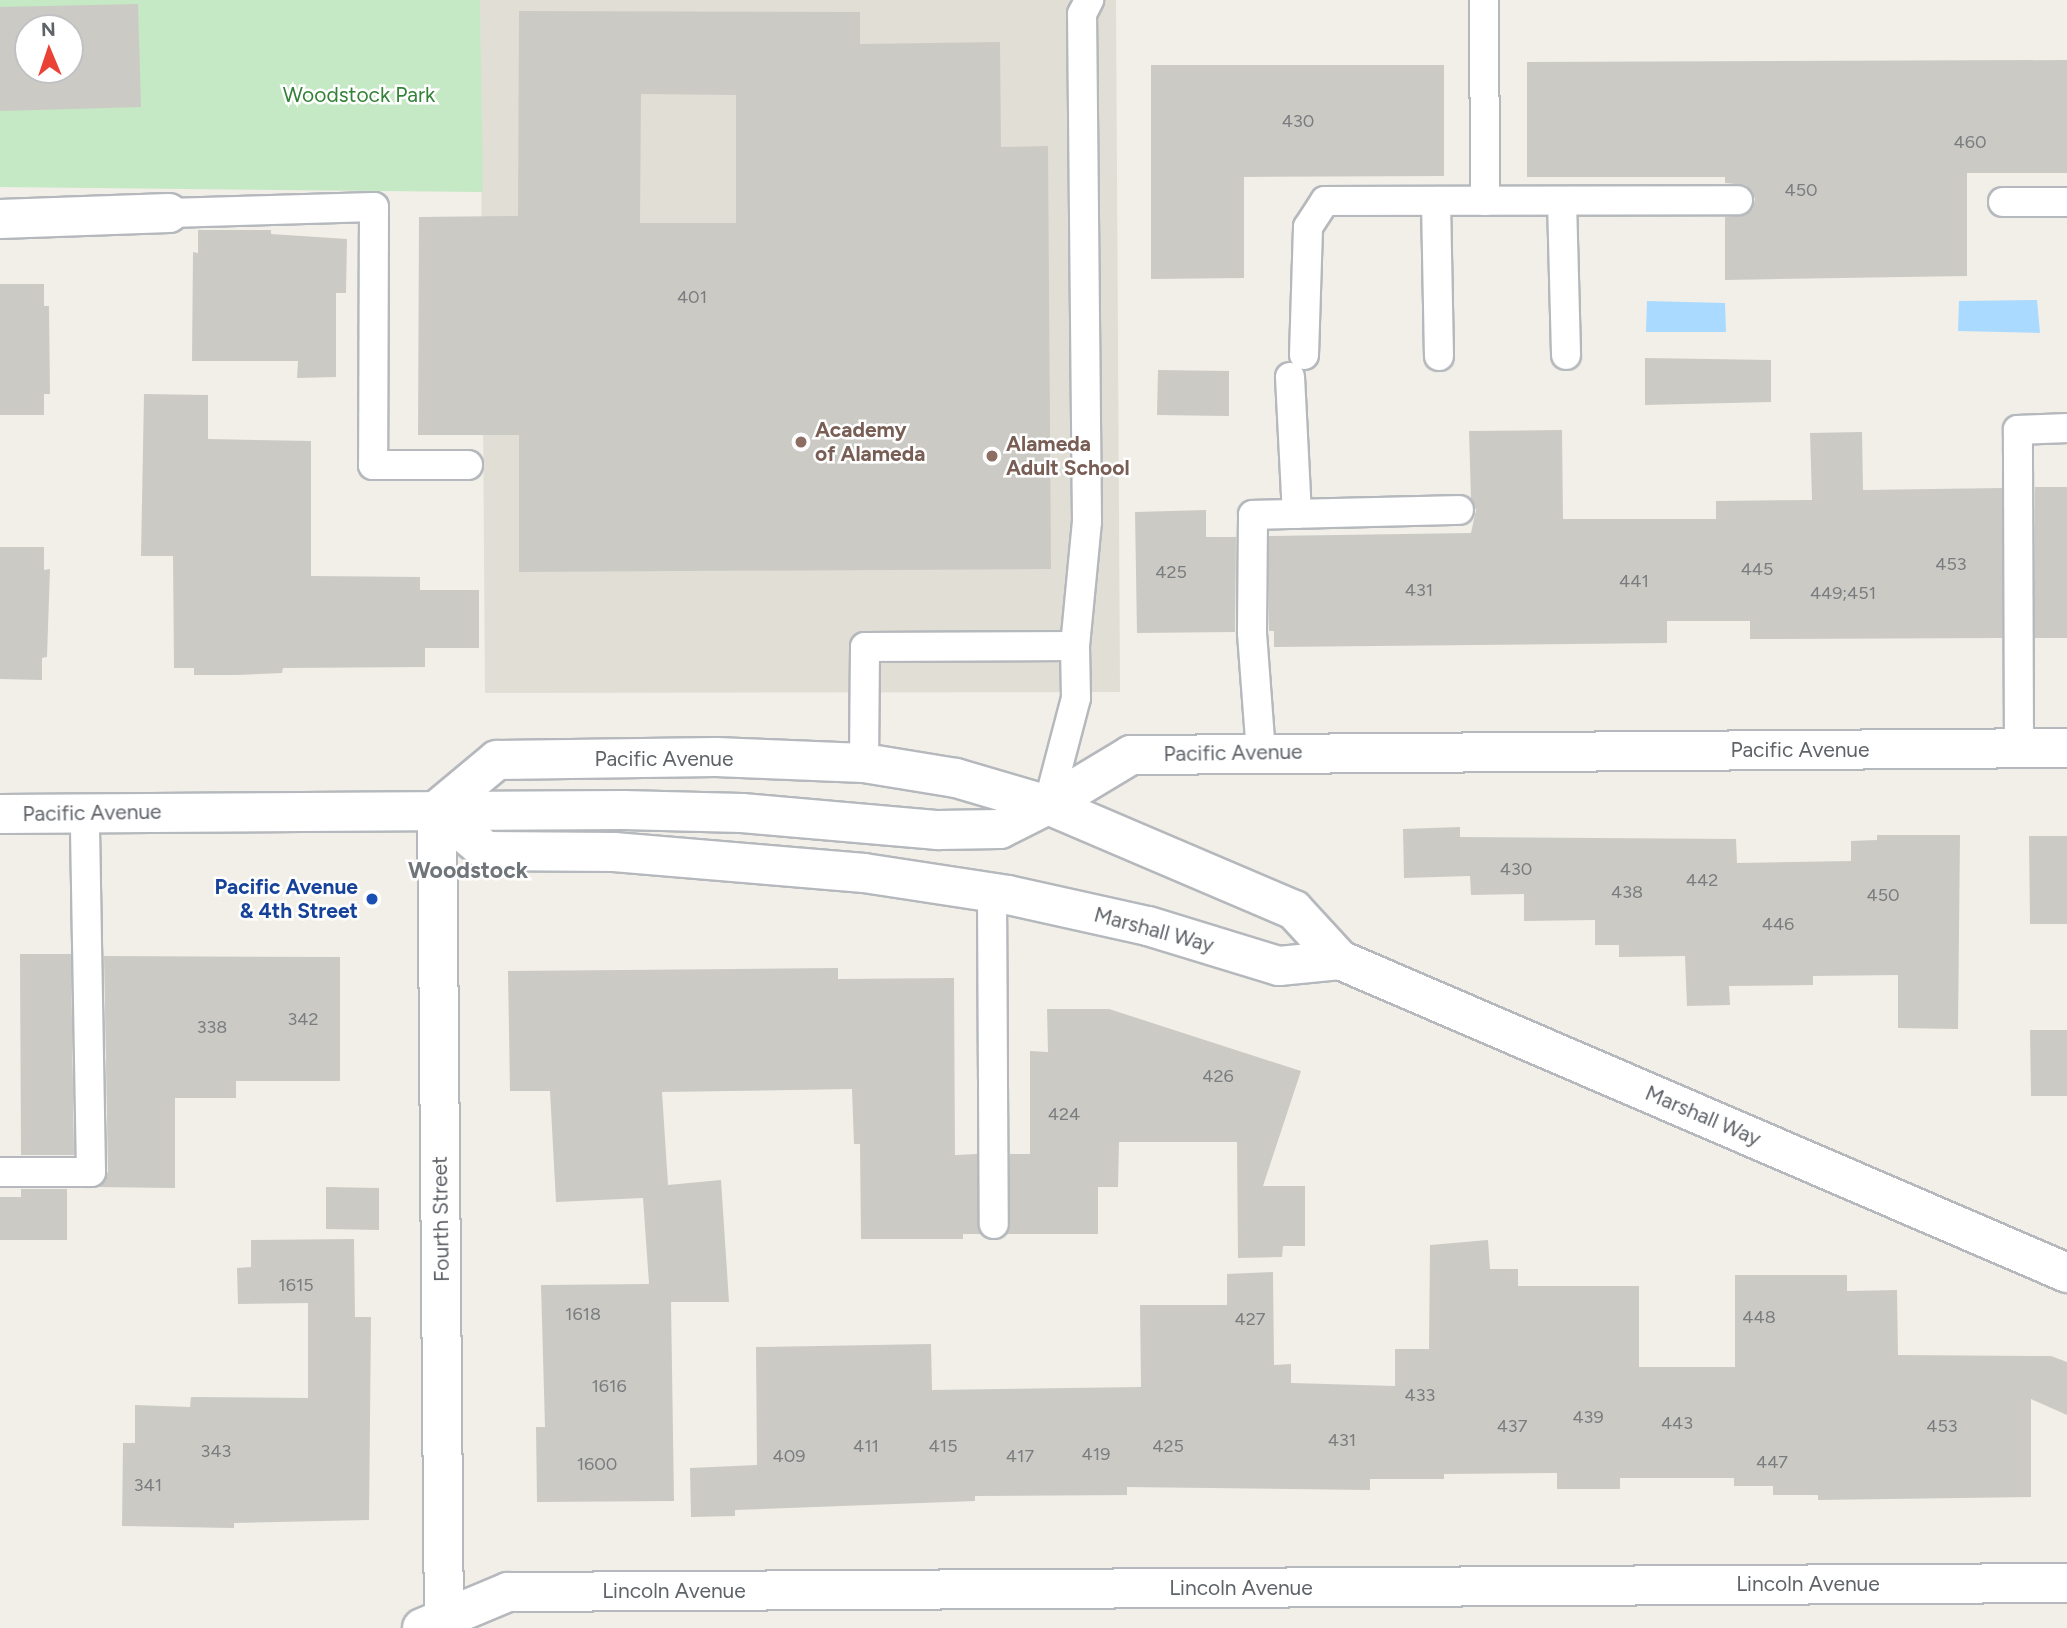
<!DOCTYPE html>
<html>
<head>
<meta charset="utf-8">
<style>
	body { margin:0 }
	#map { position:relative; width:2067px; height:1628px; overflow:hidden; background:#f1efe8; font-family:Figtree,sans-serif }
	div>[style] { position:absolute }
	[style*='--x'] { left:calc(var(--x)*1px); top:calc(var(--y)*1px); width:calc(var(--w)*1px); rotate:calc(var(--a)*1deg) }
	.education>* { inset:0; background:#e1ded6 }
	.green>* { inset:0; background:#c5e8c5 }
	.water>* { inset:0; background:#aadaff }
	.building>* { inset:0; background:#cccac5 }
	.roads { filter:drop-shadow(2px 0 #b5b8bc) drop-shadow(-2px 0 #b5b8bc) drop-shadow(0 2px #b5b8bc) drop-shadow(0 -2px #b5b8bc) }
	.lane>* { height:28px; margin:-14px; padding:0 14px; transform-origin:14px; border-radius:14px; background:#fff }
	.street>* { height:38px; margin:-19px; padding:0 19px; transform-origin:19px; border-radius:19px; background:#fff }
	.secondary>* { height:38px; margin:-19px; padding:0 19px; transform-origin:19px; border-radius:19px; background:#fff }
	.dots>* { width:19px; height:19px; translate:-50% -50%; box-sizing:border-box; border:4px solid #fff; border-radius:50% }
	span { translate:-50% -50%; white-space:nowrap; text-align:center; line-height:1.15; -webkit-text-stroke:5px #fff; paint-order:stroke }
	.number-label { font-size:18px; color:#7a7d7f }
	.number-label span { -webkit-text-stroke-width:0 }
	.park-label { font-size:21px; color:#348238 }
	.education-label { font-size:21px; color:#785e54; font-weight:700 }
	.left { translate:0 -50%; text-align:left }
	.street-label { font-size:21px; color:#5f6368 }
	.transit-label { font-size:21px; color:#164399; font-weight:700 }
	.right { translate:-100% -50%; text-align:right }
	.neighbourhood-label { font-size:23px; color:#70757a; font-weight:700 }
	.north { position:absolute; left:14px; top:14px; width:70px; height:70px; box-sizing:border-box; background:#fff; border:2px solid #bfc1c3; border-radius:50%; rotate:358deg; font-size:19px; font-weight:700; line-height:28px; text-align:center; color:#5f6368 }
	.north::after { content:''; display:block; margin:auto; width:24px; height:32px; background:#ea4335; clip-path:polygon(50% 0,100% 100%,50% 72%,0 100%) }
</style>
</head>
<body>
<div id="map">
	<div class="education">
		<i style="clip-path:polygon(480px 0,1116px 0,1120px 692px,485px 693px)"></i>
	</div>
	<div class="green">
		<i style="clip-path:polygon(evenodd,0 0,480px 0,483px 192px,0 187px,0 0,28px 28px,70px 28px,70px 70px,28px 70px,28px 28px)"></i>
	</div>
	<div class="water">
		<i style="clip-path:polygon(2037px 300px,2040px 333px,1958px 331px,1959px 301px)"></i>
		<i style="clip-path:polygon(1647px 301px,1725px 303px,1726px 332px,1646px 332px)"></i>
	</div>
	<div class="building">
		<i style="clip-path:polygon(evenodd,138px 4px,141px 107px,0 111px,0 7px,138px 4px,28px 28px,70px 28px,70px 70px,28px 70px,28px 28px)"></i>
		<i style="clip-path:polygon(evenodd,519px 11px,860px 12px,860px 44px,1000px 42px,1001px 147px,1048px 146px,1051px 569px,519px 572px,519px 435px,418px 435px,419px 217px,518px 216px,519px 11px,641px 94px,736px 95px,736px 223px,640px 223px,641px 94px)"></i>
		<i style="clip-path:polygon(2067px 60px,2067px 173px,1967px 173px,1967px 276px,1725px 280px,1725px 217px,1746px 215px,1752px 209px,1755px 199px,1746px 185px,1725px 183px,1725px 177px,1527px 177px,1527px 62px)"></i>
		<i style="clip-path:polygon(1151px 65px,1444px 65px,1444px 176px,1244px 177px,1244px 278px,1151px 279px)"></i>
		<i style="clip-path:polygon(198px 230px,271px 230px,271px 234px,347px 239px,346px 293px,336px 293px,336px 377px,297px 378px,298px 361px,192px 361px,193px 252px,198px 253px)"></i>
		<i style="clip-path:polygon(0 284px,44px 284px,44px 306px,49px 306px,50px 394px,44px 394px,44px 415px,0 415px)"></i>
		<i style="clip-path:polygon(1645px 358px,1771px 360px,1771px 402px,1645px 405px)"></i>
		<i style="clip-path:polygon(1158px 370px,1229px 371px,1229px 416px,1157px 415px)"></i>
		<i style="clip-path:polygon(144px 394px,208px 395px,208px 439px,311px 441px,311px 576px,420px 577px,420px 590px,479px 590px,479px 648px,425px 648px,425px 667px,283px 668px,282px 673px,236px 675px,194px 675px,194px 668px,174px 668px,173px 556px,141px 556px)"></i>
		<i style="clip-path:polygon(1562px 430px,1563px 519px,1716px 519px,1716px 501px,1812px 500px,1810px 433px,1862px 432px,1863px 490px,2002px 488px,2002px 638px,1750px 639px,1750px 621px,1667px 621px,1667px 643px,1274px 647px,1274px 631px,1269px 631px,1269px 536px,1471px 533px,1476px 510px,1471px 499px,1469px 431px)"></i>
		<i style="clip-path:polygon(2035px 487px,2067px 487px,2067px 638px,2035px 638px)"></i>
		<i style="clip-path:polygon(1206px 510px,1206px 537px,1236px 537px,1235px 632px,1137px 633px,1135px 512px)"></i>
		<i style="clip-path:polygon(0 547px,44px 547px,44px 570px,50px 569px,47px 657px,42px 658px,42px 680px,0 679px)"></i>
		<i style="clip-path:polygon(1460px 827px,1460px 837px,1736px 839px,1737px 863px,1851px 861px,1851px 841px,1877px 840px,1877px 835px,1960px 835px,1958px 1029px,1898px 1028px,1898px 975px,1813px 976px,1813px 985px,1729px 986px,1730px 1005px,1687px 1006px,1685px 956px,1619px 957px,1619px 945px,1595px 945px,1595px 920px,1524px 921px,1524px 894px,1471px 895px,1470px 876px,1404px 878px,1403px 829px)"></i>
		<i style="clip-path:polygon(2029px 836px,2067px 836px,2067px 924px,2030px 924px)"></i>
		<i style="clip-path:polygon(20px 954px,71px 954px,74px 1155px,21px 1155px)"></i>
		<i style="clip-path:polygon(104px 956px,340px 957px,340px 1081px,236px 1081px,236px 1098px,175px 1098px,175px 1188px,96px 1187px,108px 1172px)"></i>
		<i style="clip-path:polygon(838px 968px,838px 979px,954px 978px,955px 1155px,977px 1154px,981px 1234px,963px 1234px,963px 1239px,861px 1239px,860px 1144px,854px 1144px,852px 1089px,662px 1092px,668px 1185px,721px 1180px,729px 1302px,671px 1302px,674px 1501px,537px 1502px,536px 1427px,545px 1427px,541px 1285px,649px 1284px,643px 1198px,556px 1202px,550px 1091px,510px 1091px,508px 971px)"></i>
		<i style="clip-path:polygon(1047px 1009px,1109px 1009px,1301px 1071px,1263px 1186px,1305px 1186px,1305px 1246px,1283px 1246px,1282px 1257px,1238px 1258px,1237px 1142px,1119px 1142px,1118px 1187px,1098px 1187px,1098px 1234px,1007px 1234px,1010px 1154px,1030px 1154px,1030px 1051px,1048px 1052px)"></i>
		<i style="clip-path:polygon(2030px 1030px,2067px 1030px,2067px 1096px,2031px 1096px)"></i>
		<i style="clip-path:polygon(326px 1187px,379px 1188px,379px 1230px,326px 1229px)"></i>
		<i style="clip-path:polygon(21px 1189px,67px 1189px,67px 1240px,0 1240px,0 1197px,21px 1197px)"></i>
		<i style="clip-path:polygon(354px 1239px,355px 1317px,371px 1317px,369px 1520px,234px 1523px,234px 1528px,122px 1526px,123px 1443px,135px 1443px,135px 1405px,190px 1407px,191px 1397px,308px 1398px,308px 1303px,238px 1304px,237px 1268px,251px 1267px,251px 1240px)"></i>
		<i style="clip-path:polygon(1488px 1240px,1490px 1269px,1518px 1269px,1518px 1286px,1639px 1286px,1639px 1367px,1735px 1367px,1735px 1275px,1847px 1275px,1847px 1291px,1897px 1290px,1898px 1355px,2051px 1356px,2067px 1362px,2067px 1415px,2031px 1399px,2031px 1497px,1818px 1500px,1818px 1495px,1773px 1495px,1773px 1486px,1734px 1486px,1734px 1478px,1620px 1478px,1620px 1489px,1557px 1489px,1557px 1473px,1444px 1474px,1444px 1479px,1370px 1479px,1370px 1490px,1127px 1487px,1127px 1495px,975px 1496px,975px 1501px,735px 1510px,735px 1516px,691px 1517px,690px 1468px,757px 1465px,756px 1347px,931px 1344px,932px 1390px,1141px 1387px,1140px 1305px,1227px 1305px,1227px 1274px,1273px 1272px,1274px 1365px,1291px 1364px,1291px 1383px,1395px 1386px,1395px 1349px,1429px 1349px,1430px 1245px)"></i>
	</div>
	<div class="roads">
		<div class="lane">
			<i style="--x:1484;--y:0;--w:201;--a:89.7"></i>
			<i style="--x:1436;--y:201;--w:155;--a:88.9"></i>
			<i style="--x:1562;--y:201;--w:154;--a:88.5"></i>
			<i style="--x:2003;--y:202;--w:64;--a:0"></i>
			<i style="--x:169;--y:213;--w:205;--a:-1.7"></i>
			<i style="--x:374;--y:207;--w:258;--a:90.2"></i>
			<i style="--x:373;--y:465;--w:95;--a:0"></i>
			<i style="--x:1304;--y:355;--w:128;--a:-88.2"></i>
			<i style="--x:1308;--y:227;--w:31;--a:-57"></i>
			<i style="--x:1325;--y:201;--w:413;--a:-0.1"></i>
			<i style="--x:1290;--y:377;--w:137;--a:87.1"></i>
			<i style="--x:1075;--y:646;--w:125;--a:-84.5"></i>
			<i style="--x:1087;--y:522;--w:508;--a:-90.56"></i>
			<i style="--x:1082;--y:14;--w:16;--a:-63"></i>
			<i style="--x:2019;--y:748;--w:318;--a:-90.2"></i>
			<i style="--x:2018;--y:430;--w:49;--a:-2.3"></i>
			<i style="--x:1261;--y:753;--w:121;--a:-94.3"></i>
			<i style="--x:1252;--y:632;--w:117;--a:-89.5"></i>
			<i style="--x:1253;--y:515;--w:206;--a:-1.4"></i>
			<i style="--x:864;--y:763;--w:116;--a:-89.5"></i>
			<i style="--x:865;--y:647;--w:210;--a:-0.3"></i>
			<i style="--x:1075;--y:646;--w:52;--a:88.9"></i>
			<i style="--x:1076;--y:698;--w:111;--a:104.7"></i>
			<i style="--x:992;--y:892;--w:332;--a:89.7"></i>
			<i style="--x:0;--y:1172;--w:91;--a:0"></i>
			<i style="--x:91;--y:1172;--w:358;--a:-91"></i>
		</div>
		<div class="street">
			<i style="--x:0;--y:219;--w:169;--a:-2"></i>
			<i style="--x:1048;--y:805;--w:97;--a:-31.1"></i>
			<i style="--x:1131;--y:755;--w:936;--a:-0.43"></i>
			<i style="--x:437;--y:810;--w:818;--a:89.51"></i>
			<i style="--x:422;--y:1628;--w:93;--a:-22.7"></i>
			<i style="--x:508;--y:1592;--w:1559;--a:-0.33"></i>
		</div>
		<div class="secondary">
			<i style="--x:437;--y:810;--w:78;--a:-39.8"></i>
			<i style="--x:497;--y:760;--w:219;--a:-0.8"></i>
			<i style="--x:716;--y:757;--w:148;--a:2.3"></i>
			<i style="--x:864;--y:763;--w:93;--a:9.3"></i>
			<i style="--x:956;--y:778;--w:96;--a:16.4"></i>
			<i style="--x:1048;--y:805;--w:267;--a:23.1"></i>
			<i style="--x:1294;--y:910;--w:68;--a:47.4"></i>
			<i style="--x:1340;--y:960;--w:792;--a:23.29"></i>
			<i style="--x:437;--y:810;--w:64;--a:39.9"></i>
			<i style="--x:486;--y:851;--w:128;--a:0.4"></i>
			<i style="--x:614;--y:852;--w:251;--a:4.8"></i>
			<i style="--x:864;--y:873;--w:146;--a:8.7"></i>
			<i style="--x:1008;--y:895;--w:143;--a:12.5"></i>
			<i style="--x:1148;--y:926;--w:137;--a:17"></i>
			<i style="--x:1279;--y:966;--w:61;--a:-5.6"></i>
			<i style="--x:0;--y:814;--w:623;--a:-0.37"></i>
			<i style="--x:623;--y:810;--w:119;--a:1.4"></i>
			<i style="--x:742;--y:813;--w:197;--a:5"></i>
			<i style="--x:938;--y:830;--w:62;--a:-0.9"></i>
			<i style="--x:1000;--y:829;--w:54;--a:-26.6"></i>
		</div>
	</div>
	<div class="dots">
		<i style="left:801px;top:442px;background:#8d6e63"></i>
		<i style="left:992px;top:456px;background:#8d6e63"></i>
		<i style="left:372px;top:899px;background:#1a4fb4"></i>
	</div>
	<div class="number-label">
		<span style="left:1298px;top:121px">430</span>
		<span style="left:1970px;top:142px">460</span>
		<span style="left:1801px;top:190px">450</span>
		<span style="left:692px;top:297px">401</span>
		<span style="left:1951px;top:564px">453</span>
		<span style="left:1757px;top:569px">445</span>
		<span style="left:1171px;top:572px">425</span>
		<span style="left:1634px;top:581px">441</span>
		<span style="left:1419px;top:590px">431</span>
		<span style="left:1843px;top:593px">449;451</span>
		<span style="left:1516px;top:869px">430</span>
		<span style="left:1702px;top:880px">442</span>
		<span style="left:1627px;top:892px">438</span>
		<span style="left:1883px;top:895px">450</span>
		<span style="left:1778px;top:924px">446</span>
		<span style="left:303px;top:1019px">342</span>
		<span style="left:212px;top:1027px">338</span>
		<span style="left:1218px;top:1076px">426</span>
		<span style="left:1064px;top:1114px">424</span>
		<span style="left:296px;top:1285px">1615</span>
		<span style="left:583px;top:1314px">1618</span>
		<span style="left:1759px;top:1317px">448</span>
		<span style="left:1250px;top:1319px">427</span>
		<span style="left:609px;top:1386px">1616</span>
		<span style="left:1420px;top:1395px">433</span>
		<span style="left:1588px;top:1417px">439</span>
		<span style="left:1677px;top:1423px">443</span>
		<span style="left:1512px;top:1426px">437</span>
		<span style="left:1942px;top:1426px">453</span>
		<span style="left:1342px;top:1440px">431</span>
		<span style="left:866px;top:1446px">411</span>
		<span style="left:943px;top:1446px">415</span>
		<span style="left:1168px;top:1446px">425</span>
		<span style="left:216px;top:1451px">343</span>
		<span style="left:1096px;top:1454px">419</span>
		<span style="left:789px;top:1456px">409</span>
		<span style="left:1020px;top:1456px">417</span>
		<span style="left:1772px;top:1462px">447</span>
		<span style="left:597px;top:1464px">1600</span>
		<span style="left:148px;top:1485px">341</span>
	</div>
	<div class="park-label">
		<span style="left:359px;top:95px">Woodstock Park</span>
	</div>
	<div class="education-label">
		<span class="left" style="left:815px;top:442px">Academy<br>of Alameda</span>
		<span class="left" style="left:1006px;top:456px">Alameda<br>Adult School</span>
	</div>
	<div class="street-label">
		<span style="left:1800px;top:750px">Pacific Avenue</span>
		<span style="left:1233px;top:753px;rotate:-1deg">Pacific Avenue</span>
		<span style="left:664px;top:759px">Pacific Avenue</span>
		<span style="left:92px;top:813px;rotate:-1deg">Pacific Avenue</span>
		<span style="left:1154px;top:930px;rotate:15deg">Marshall Way</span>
		<span style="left:1703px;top:1116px;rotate:23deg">Marshall Way</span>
		<span style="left:441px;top:1219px;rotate:-91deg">Fourth Street</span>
		<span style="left:1808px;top:1584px">Lincoln Avenue</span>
		<span style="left:1241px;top:1588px">Lincoln Avenue</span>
		<span style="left:674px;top:1591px">Lincoln Avenue</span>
	</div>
	<div class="transit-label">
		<span class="right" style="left:358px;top:899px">Pacific Avenue<br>&amp; 4th Street</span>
	</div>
	<div class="neighbourhood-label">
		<span style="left:468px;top:870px">Woodstock</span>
	</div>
	<div class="north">N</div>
</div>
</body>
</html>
